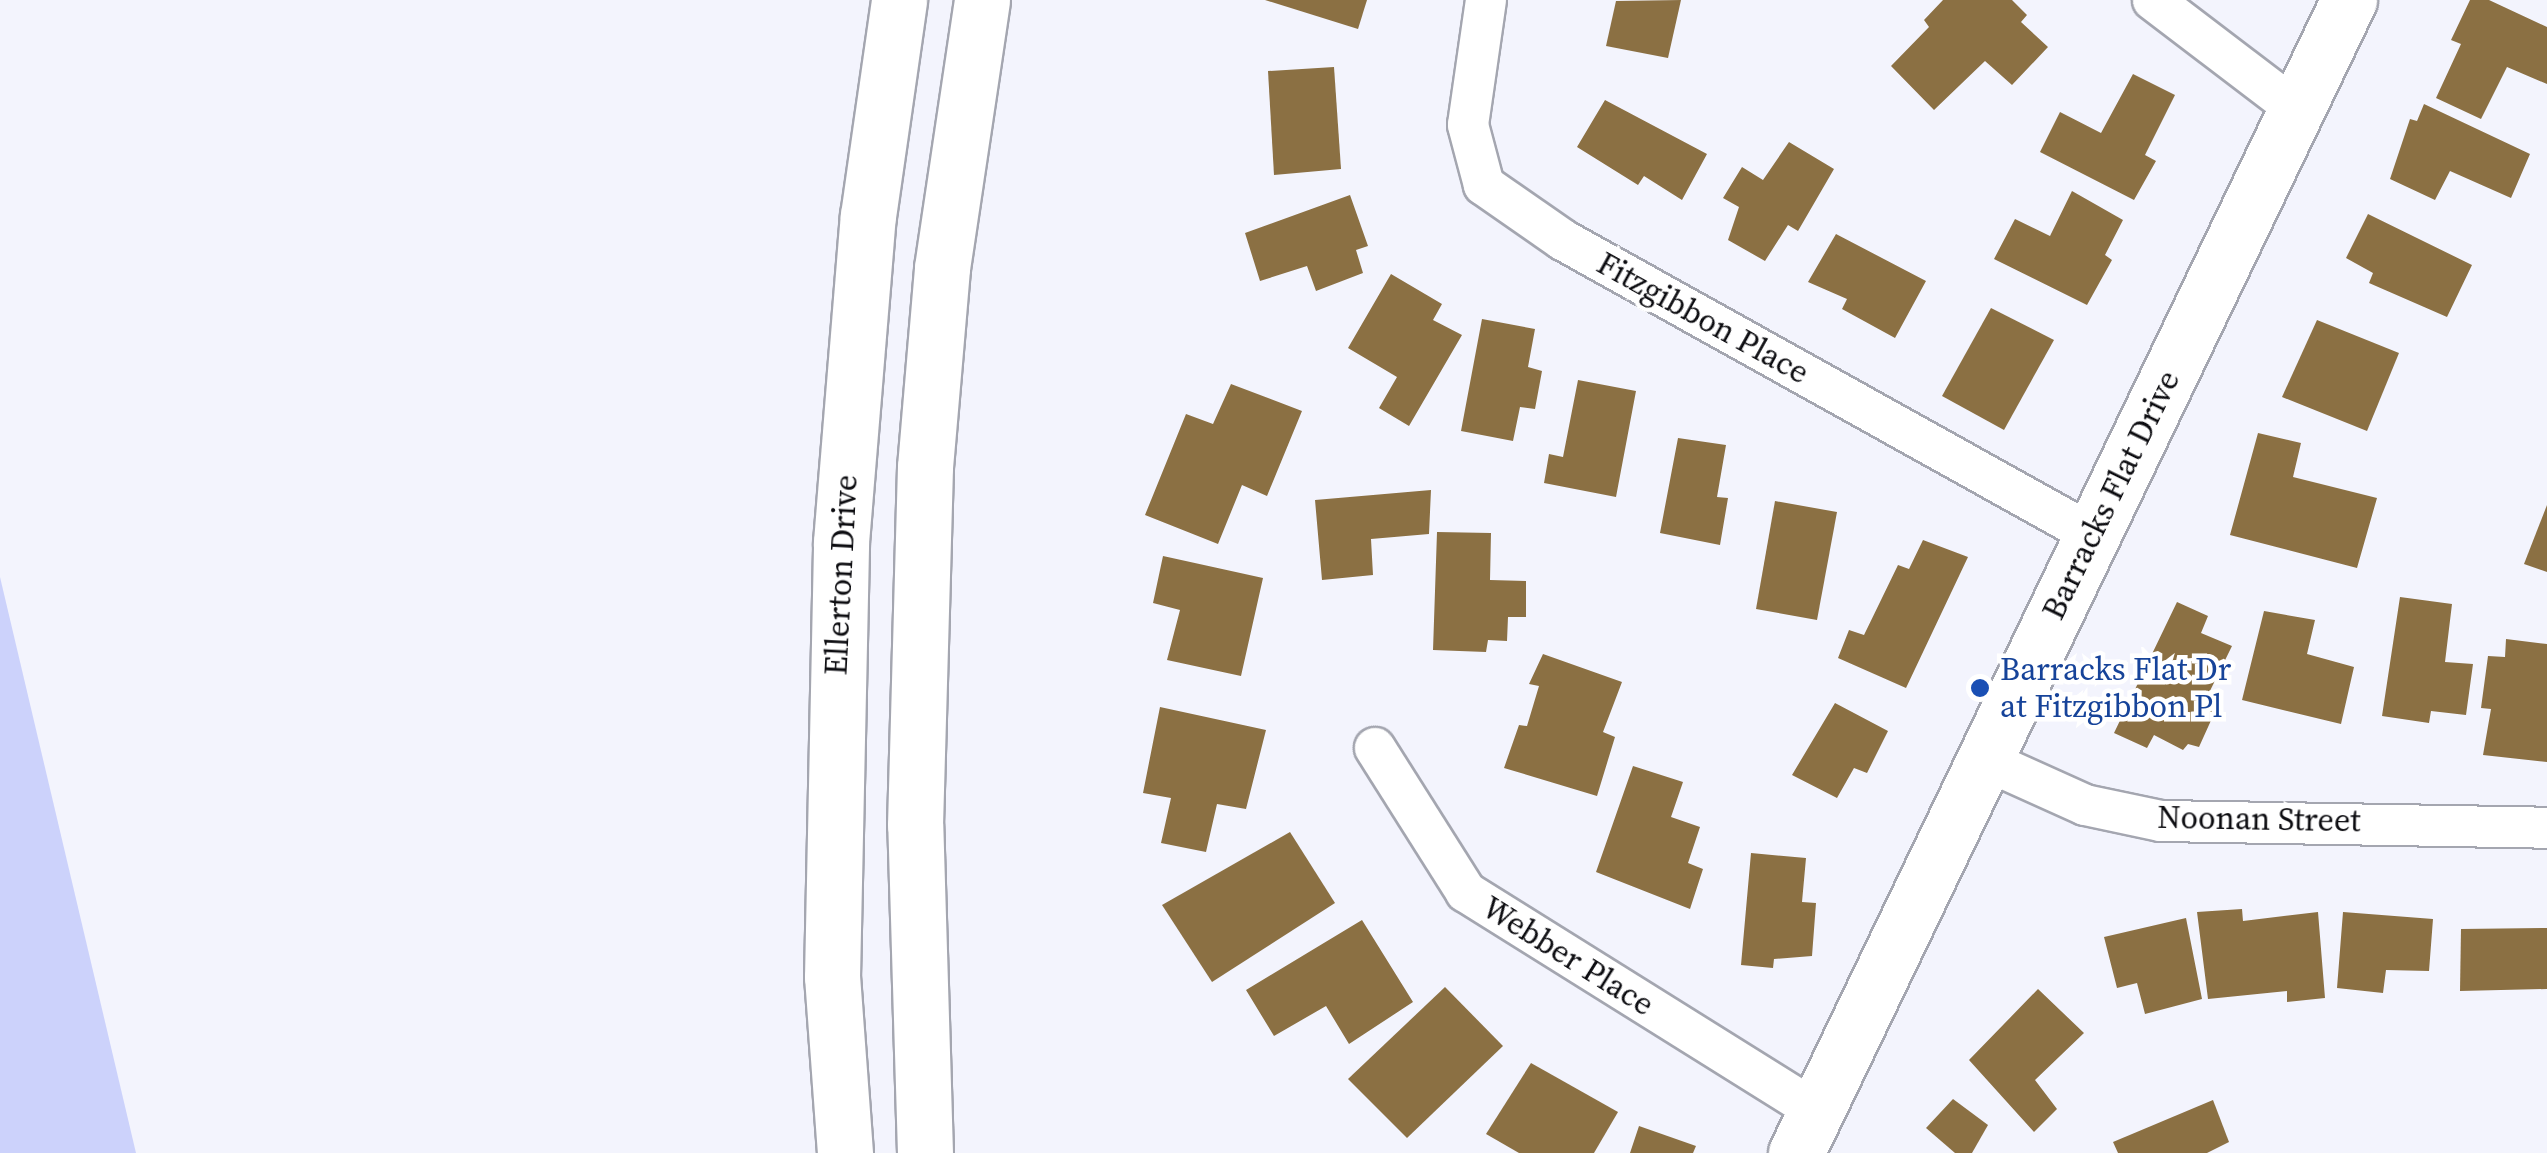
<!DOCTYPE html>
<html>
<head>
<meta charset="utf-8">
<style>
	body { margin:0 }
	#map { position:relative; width:2547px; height:1153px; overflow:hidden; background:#f3f4fd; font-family:"Source Serif 4",serif }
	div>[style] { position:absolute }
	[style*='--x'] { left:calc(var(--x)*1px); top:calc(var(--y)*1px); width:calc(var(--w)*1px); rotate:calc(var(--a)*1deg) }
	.green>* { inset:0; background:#ccd2fb }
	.building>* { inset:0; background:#8b7043 }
	.roads { filter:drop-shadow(2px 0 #a4a6b0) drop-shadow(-2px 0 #a4a6b0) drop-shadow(0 2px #a4a6b0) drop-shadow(0 -2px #a4a6b0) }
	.street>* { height:40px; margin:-20px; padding:0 20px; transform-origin:20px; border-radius:20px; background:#fff }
	.secondary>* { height:55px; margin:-27.5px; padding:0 27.5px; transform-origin:27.5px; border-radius:27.5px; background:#fff }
	.dots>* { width:28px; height:28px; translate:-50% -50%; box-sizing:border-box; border:5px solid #fff; border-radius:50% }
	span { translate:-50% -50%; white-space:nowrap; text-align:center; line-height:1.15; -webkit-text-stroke:9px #fff; paint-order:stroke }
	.street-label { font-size:32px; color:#0c0c10 }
	.transit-label { font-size:32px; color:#164399 }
	.left { translate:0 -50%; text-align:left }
</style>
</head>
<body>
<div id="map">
	<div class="green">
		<i style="clip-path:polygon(0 577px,136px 1153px,0 1153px)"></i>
	</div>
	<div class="building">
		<i style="clip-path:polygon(1265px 0,1367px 0,1358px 29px)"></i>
		<i style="clip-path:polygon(1681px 0,1668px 58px,1606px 46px,1616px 1px)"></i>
		<i style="clip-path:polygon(1943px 0,2012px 0,2027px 15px,2021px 22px,2048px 47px,2012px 85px,1985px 61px,1934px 110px,1891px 66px,1929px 27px,1924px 20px)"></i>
		<i style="clip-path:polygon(2470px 0,2489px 0,2547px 27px,2547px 84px,2507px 67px,2481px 119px,2436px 98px,2461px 44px,2451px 40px)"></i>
		<i style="clip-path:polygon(1334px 67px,1341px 169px,1274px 175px,1268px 71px)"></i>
		<i style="clip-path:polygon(2133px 74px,2175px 95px,2145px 155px,2156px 161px,2134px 200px,2040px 152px,2060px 112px,2101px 133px)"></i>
		<i style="clip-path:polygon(1605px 100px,1707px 154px,1682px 200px,1644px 176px,1638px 185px,1577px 147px)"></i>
		<i style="clip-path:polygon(2424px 104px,2530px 154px,2511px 198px,2450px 171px,2435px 200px,2390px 179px,2410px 119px,2417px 121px)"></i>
		<i style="clip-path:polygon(1789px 142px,1834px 169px,1798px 231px,1788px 225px,1765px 261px,1728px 240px,1739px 207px,1723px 198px,1742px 167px,1763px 180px)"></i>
		<i style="clip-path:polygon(2072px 191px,2123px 220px,2105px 255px,2112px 260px,2087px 305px,1994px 259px,2015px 219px,2050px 236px)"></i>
		<i style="clip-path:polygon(1350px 195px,1368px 246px,1356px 250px,1363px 273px,1316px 291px,1307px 266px,1260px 281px,1245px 233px)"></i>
		<i style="clip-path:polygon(2368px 214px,2472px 265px,2447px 317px,2369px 283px,2373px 273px,2346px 258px)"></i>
		<i style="clip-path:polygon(1836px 234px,1926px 281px,1895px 338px,1842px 309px,1847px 299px,1808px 282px)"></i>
		<i style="clip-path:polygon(1391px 274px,1442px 304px,1433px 320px,1462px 335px,1409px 426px,1379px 408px,1397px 377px,1348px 348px)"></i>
		<i style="clip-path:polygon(1991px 308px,2054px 340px,2004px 430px,1942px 396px)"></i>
		<i style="clip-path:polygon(1482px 319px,1535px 329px,1528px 367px,1542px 371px,1535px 409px,1520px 407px,1513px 441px,1461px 431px)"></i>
		<i style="clip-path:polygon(2317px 320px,2399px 353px,2367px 431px,2282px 397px)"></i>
		<i style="clip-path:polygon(1578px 380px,1636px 391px,1616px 497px,1544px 483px,1549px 454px,1563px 457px)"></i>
		<i style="clip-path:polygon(1231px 384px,1302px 411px,1267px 496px,1242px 485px,1218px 544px,1145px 515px,1186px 414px,1213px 424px)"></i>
		<i style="clip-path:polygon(2258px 433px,2301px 443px,2293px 477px,2377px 498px,2357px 568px,2230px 535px)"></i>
		<i style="clip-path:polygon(1678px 438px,1726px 445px,1717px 497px,1728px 498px,1720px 545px,1660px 533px)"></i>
		<i style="clip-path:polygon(1431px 490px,1429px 534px,1371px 539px,1373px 575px,1322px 580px,1315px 500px)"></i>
		<i style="clip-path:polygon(1775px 501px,1837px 512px,1817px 620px,1756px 609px)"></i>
		<i style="clip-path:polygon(2547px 505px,2547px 572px,2524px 564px)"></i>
		<i style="clip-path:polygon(1437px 532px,1491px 533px,1490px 580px,1526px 581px,1526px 617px,1508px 617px,1507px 641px,1488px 640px,1486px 652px,1433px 650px)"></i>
		<i style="clip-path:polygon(1923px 540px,1968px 557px,1906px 688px,1838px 658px,1849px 630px,1864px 635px,1898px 565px,1909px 569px)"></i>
		<i style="clip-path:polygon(1163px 556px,1263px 578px,1241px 676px,1167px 660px,1180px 610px,1153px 603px)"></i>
		<i style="clip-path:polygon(2400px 597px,2452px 604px,2445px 662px,2473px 664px,2466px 715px,2431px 711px,2429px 723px,2382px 716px)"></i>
		<i style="clip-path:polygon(2177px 602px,2208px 616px,2201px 633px,2232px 646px,2206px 699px,2218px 705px,2199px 747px,2188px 744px,2183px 750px,2154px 735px,2147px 748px,2114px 733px)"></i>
		<i style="clip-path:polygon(2264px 611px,2315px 620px,2307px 654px,2354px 667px,2341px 724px,2242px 700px)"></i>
		<i style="clip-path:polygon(2506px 639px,2547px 644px,2547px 762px,2483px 755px,2491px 709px,2481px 708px,2488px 656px,2505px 657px)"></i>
		<i style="clip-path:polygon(1543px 654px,1622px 682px,1603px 732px,1615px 737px,1597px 796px,1504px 768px,1519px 725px,1527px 726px,1539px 686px,1529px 684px)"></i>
		<i style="clip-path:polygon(1835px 703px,1888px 731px,1867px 773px,1854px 768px,1837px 798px,1792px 775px)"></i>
		<i style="clip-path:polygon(1160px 707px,1266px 730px,1246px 809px,1217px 804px,1206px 852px,1161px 843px,1171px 798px,1143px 793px)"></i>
		<i style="clip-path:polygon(1633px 766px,1683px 782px,1671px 817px,1700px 827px,1688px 863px,1703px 869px,1690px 909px,1596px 872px)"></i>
		<i style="clip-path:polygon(1290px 832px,1335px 903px,1212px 982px,1162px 905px)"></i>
		<i style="clip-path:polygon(1751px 853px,1806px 858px,1802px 902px,1816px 903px,1812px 956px,1774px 959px,1773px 968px,1741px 965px)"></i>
		<i style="clip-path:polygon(2242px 909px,2243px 921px,2318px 912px,2325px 998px,2287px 1002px,2287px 991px,2208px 999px,2197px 912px)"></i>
		<i style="clip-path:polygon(2343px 912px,2433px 919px,2429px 971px,2386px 970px,2383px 993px,2337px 988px)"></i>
		<i style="clip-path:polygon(2186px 918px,2202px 999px,2145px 1014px,2137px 983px,2117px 988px,2104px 937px)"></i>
		<i style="clip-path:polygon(1362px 920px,1413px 1002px,1349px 1044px,1326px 1006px,1274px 1036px,1246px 990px)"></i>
		<i style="clip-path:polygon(2547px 928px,2547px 989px,2460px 991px,2461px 929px)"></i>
		<i style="clip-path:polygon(1445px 987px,1503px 1046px,1407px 1138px,1348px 1079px)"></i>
		<i style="clip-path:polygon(2038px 989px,2084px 1033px,2035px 1080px,2057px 1109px,2034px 1132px,1969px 1060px)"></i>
		<i style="clip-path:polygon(1531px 1063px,1618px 1112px,1594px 1153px,1519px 1153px,1486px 1134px)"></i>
		<i style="clip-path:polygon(1953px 1099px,1988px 1125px,1972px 1153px,1955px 1153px,1926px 1128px)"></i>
		<i style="clip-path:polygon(2213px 1100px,2229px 1142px,2207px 1153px,2118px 1153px,2113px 1142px)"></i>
		<i style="clip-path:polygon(1639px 1126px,1696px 1146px,1693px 1153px,1630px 1153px)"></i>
	</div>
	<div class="roads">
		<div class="street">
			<i style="--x:1486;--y:0;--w:126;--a:98.2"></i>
			<i style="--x:1468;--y:125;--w:62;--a:75.1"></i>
			<i style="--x:1484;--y:185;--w:96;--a:34.8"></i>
			<i style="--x:1563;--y:240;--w:607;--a:29.1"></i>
			<i style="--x:2153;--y:0;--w:180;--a:37.3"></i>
			<i style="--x:1375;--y:748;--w:170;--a:57.7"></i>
			<i style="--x:1466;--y:892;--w:411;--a:32"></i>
			<i style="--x:1983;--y:759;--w:112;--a:24.3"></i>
			<i style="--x:2085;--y:805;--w:78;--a:11.9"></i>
			<i style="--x:2161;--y:821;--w:386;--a:1"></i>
		</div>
		<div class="secondary">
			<i style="--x:845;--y:1153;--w:176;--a:-94.2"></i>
			<i style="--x:832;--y:977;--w:435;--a:-88.8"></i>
			<i style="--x:841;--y:542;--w:327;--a:-85.3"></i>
			<i style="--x:868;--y:216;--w:218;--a:-81.8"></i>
			<i style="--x:925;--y:1153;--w:328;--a:-91.7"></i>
			<i style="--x:915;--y:825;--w:358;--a:-88.4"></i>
			<i style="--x:925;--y:467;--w:200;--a:-85.1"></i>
			<i style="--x:942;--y:268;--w:271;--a:-81.5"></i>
			<i style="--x:1796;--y:1153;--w:1279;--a:-64.38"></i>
		</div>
	</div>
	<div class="dots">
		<i style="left:1980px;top:688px;background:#1a4fb4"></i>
	</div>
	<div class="street-label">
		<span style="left:1703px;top:318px;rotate:29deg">Fitzgibbon Place</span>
		<span style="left:2111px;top:495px;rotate:-64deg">Barracks Flat Drive</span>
		<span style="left:841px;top:575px;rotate:-87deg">Ellerton Drive</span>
		<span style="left:2259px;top:819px;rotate:1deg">Noonan Street</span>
		<span style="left:1568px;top:956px;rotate:32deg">Webber Place</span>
	</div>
	<div class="transit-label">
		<span class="left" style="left:2000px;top:688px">Barracks Flat Dr<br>at Fitzgibbon Pl</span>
	</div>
</div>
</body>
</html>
